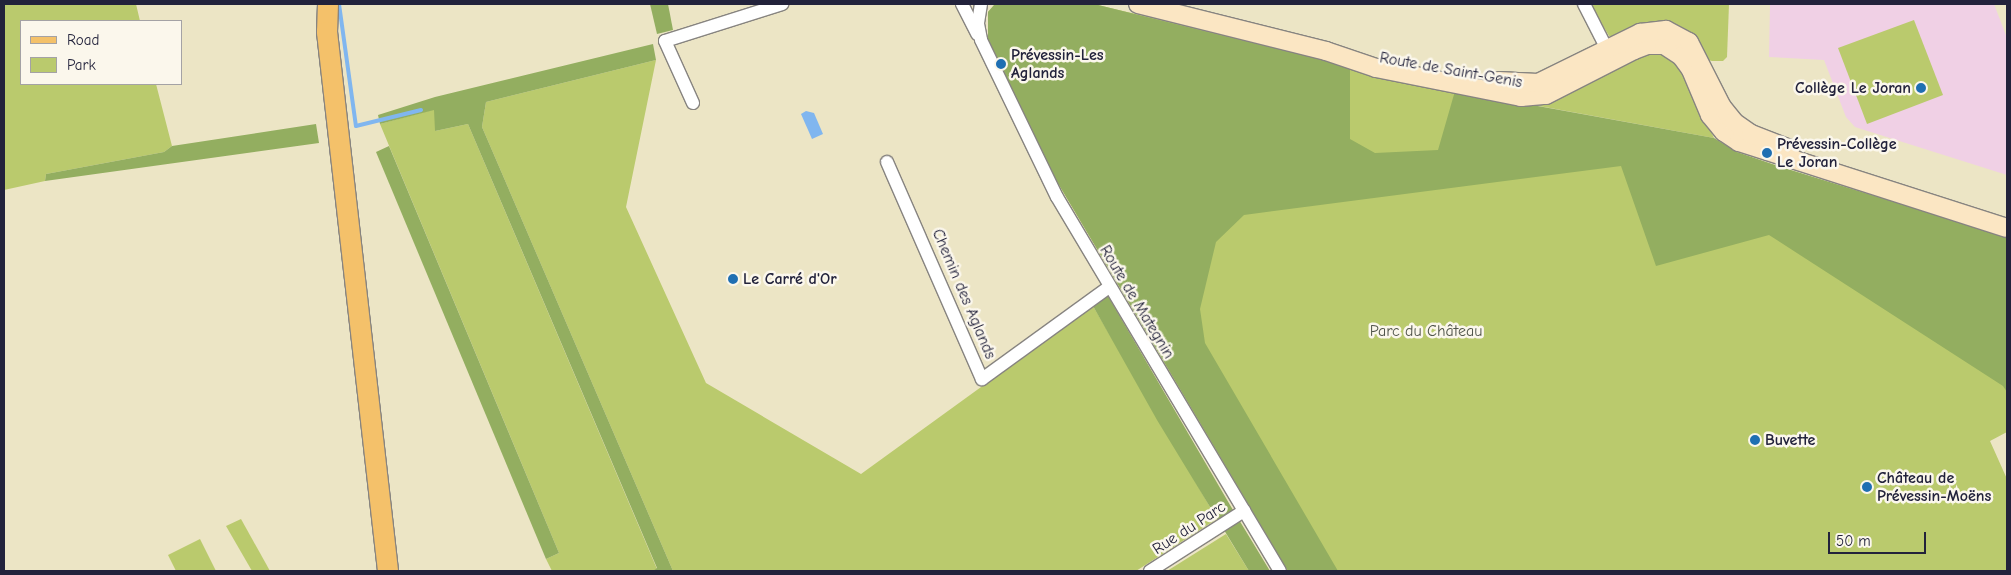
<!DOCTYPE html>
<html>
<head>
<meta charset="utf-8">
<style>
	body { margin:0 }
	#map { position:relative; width:2011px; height:575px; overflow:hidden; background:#ece5c5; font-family:"Comic Neue",sans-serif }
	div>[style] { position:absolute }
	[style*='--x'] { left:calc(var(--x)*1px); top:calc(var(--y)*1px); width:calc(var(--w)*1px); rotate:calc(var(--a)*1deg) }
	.built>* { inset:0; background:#f0d0e5 }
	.green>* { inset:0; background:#baca6d }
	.forest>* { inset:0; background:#93ae60 }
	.water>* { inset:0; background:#80b6ef }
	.stream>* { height:4px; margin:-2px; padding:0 2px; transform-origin:2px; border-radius:2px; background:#80b6ef }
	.roads { filter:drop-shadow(1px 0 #878480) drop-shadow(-1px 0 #878480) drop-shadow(0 1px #878480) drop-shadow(0 -1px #878480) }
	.minor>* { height:12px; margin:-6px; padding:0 6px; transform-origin:6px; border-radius:6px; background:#fff }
	.secondary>* { height:18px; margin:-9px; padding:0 9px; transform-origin:9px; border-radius:9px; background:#fbe6c3 }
	.primary>* { height:20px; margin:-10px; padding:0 10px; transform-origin:10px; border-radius:10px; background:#f4c16a }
	.dots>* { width:14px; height:14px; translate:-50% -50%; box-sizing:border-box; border:2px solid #fbf7ec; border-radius:50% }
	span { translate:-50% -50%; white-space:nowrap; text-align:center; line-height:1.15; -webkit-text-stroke:5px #fbf7ec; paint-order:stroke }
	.poi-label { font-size:16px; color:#22223b; font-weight:700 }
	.left { translate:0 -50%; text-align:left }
	.right { translate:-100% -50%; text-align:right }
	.street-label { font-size:16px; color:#22223b }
	.park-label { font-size:16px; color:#50544a }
	.frame { position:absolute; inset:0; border:5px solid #22223b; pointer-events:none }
	.legend { position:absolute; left:20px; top:20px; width:162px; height:65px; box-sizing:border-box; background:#fbf7ec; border:1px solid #a4a2a5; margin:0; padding:6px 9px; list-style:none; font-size:15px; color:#22223b }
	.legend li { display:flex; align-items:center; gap:10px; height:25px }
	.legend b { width:25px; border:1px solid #a4a2a5 }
	.scale { position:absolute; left:1828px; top:532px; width:98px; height:22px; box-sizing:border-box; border:2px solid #22223b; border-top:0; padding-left:6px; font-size:15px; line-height:18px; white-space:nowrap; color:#22223b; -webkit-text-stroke:4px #fbf7ec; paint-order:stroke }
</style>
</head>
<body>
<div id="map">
	<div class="built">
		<i style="clip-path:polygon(1770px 4px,1994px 4px,2007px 38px,2007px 175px,1855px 127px,1846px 117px,1824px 60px,1769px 57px)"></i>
	</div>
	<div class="green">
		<i style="clip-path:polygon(4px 4px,136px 4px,140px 21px,21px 21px,21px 84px,156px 84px,172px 146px,164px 152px,46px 174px,45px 181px,4px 190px)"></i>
		<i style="clip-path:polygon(995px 4px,1094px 4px,1455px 91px,2007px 257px,2007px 432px,1990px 441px,2007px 479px,2007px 571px,1288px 571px,1049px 168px,988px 41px,988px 12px)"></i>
		<i style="clip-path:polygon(1590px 4px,1729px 4px,1727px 57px,1723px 61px,1712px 61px,1609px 36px)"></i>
		<i style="clip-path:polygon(1914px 20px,1943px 95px,1867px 124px,1838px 48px)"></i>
		<i style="clip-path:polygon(1655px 50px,1680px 64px,1714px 138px,1539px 106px,1626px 59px)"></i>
		<i style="clip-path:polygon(656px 60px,626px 207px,706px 383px,861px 474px,1093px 306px,1217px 519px,1136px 571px,673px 571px,482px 127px,486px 102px)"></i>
		<i style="clip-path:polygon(435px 109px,435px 131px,468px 124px,657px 569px,653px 571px,552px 571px,546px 559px,559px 553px,380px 124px)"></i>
		<i style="clip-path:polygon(241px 519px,270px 571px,252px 571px,226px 526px)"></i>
		<i style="clip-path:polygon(1226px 534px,1249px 571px,1167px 571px)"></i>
		<i style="clip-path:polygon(200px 539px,216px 571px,176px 571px,168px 555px)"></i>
	</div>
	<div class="forest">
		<i style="clip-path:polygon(650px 4px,668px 4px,673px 30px,657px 34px)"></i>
		<i style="clip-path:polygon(995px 4px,1094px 4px,1350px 67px,1350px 139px,1375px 153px,1438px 150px,1455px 91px,1714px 138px,1737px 152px,1778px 166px,2007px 237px,2007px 392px,2003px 386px,1769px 235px,1656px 266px,1621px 166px,1244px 215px,1216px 242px,1200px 309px,1205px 343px,1338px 571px,1288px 571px,1049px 168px,988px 41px,988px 12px)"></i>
		<i style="clip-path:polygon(653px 44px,656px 60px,486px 102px,482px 127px,673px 571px,653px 571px,657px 568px,468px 124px,435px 131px,434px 110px,380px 124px,378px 115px,435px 97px)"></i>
		<i style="clip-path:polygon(316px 124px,319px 143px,45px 181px,46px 174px,164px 152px,172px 146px)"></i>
		<i style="clip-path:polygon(389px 146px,559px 553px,546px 559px,376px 152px)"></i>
		<i style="clip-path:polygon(1108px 296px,1230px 505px,1270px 571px,1249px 571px,1157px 420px,1093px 306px)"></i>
	</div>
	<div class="water">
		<i style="clip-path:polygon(806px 111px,814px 113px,823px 134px,812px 139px,801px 114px)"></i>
	</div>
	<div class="stream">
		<i style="--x:339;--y:4;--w:123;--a:82.1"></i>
		<i style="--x:356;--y:126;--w:67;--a:-13.8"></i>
	</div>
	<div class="roads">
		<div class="minor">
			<i style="--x:962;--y:4;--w:34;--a:63"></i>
			<i style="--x:981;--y:4;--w:20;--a:99"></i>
			<i style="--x:978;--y:24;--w:16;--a:79"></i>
			<i style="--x:981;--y:40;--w:174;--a:64.2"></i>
			<i style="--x:1057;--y:197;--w:435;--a:59.2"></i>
			<i style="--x:1584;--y:4;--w:57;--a:63"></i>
			<i style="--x:693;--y:103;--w:68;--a:-114.3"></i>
			<i style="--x:665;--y:41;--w:123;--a:-17.5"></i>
			<i style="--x:887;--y:162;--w:237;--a:66.4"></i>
			<i style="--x:982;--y:379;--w:157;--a:-35.9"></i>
			<i style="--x:1150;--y:571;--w:112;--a:-32.6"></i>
		</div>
		<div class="secondary">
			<i style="--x:1138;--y:4;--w:194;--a:14"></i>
			<i style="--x:1326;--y:51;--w:53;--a:18.8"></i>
			<i style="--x:1376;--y:68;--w:148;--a:11.3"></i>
			<i style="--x:1521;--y:97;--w:25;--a:-5"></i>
			<i style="--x:1546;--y:95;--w:99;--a:-27.1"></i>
			<i style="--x:1634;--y:50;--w:14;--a:-21"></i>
			<i style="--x:1647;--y:45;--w:17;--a:0"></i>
			<i style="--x:1664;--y:45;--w:20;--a:33"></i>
			<i style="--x:1681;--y:56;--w:17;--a:54"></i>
			<i style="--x:1691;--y:70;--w:49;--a:67.1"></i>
			<i style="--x:1710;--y:115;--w:22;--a:51"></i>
			<i style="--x:1724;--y:132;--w:18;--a:34"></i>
			<i style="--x:1739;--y:142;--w:281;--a:17.8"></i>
			<i style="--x:1498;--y:81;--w:40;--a:2.9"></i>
			<i style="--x:1538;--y:83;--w:114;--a:-26.1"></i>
			<i style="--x:1640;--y:33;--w:26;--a:-7"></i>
			<i style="--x:1666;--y:30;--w:26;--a:28"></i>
			<i style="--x:1689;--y:42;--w:73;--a:63.1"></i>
			<i style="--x:1722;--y:107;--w:19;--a:51"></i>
			<i style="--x:1734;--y:122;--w:21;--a:35"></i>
			<i style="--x:1751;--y:134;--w:42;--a:21"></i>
		</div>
		<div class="primary">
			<i style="--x:328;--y:4;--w:28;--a:92"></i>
			<i style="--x:327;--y:32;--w:542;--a:83.54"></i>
		</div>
	</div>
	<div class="dots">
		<i style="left:1001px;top:64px;background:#1f6fb2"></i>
		<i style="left:1921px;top:88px;background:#1f6fb2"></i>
		<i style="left:1767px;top:153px;background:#1f6fb2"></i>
		<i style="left:733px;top:279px;background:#1f6fb2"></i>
		<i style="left:1755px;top:440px;background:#1f6fb2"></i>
		<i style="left:1867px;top:487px;background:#1f6fb2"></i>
	</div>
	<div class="poi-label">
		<span class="left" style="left:1011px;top:64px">Prévessin-Les<br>Aglands</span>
		<span class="right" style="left:1911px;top:88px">Collège Le Joran</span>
		<span class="left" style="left:1777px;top:153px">Prévessin-Collège<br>Le Joran</span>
		<span class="left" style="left:743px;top:279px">Le Carré d'Or</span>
		<span class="left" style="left:1765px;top:440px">Buvette</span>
		<span class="left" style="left:1877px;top:487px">Château de<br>Prévessin-Moëns</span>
	</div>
	<div class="street-label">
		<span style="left:1451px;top:70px;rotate:10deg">Route de Saint-Genis</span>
		<span style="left:964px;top:294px;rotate:67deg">Chemin des Aglands</span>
		<span style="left:1137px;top:302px;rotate:59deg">Route de Mategnin</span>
		<span style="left:1189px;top:528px;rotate:-33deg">Rue du Parc</span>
	</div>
	<div class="park-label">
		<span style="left:1426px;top:331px">Parc du Château</span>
	</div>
	<div class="frame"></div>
	<ul class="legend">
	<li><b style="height:6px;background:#f4c16a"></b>Road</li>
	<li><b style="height:14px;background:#baca6d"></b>Park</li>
	</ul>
	<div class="scale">50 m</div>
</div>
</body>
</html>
